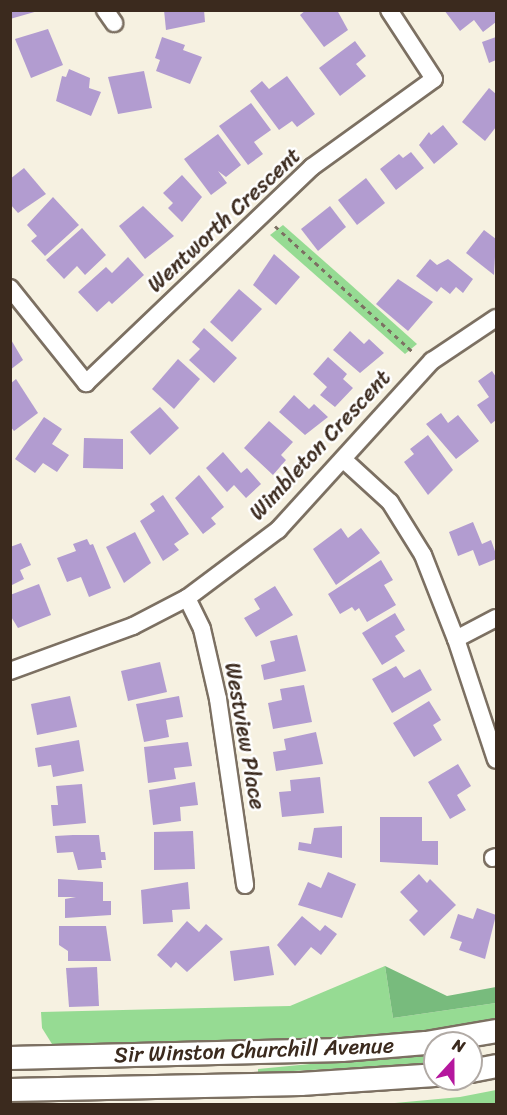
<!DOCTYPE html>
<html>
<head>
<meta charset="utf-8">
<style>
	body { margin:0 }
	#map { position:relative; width:507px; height:1115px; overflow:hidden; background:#f6f1e1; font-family:Sriracha,sans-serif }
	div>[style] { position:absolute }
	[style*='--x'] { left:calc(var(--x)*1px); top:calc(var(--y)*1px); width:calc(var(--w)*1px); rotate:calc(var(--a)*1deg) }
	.green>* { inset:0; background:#96db93 }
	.forest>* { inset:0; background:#78bb7d }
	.building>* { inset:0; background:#b29cd0 }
	.path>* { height:3px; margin-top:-1.5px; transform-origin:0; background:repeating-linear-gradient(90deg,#7c7062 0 4.5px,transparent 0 9px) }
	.roads { filter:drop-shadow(2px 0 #7c7062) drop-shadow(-2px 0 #7c7062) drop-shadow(0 2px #7c7062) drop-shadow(0 -2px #7c7062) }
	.street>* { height:16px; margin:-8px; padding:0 8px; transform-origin:8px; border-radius:8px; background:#fff }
	.secondary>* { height:22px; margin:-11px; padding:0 11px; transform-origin:11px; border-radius:11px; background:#fff }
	span { translate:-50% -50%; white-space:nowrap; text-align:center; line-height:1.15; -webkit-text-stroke:5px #fff; paint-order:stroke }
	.street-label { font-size:22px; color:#3b2a1e }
	.frame { position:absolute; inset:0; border:12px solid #3b2a1e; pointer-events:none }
	.north { position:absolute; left:423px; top:1031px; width:60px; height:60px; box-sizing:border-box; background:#fff; border:2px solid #b1aaa5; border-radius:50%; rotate:21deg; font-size:16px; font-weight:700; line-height:24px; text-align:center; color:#3b2a1e }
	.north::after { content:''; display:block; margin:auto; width:21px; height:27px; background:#b5179e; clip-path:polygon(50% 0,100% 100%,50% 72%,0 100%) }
</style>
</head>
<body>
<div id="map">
	<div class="green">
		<i style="clip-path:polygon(283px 225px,350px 284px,417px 344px,405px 354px,270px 235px)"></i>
		<i style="clip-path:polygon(385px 966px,393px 1018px,496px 1003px,496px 1019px,395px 1035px,268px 1042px,71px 1045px,52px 1044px,42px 1028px,41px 1012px,290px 1006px)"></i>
		<i style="clip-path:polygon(435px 1052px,435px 1063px,258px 1073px,258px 1069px)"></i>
		<i style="clip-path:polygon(496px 1090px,496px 1104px,384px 1104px,460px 1097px)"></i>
	</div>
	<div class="forest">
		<i style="clip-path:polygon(385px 966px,447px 996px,496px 987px,496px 1003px,393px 1018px)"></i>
	</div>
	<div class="building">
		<i style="clip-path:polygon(10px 10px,38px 10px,38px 11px,10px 19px)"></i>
		<i style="clip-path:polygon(164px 10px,204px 10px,205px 22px,166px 30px)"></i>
		<i style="clip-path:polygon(306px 10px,337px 10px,348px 30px,324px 47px,300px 15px)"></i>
		<i style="clip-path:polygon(444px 10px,496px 10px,496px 22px,483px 32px,474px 20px,460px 31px)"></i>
		<i style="clip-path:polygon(48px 29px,63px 65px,31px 78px,15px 39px)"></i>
		<i style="clip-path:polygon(162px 37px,185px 45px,183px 50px,202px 57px,190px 84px,156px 71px,160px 60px,155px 58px)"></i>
		<i style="clip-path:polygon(496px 37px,496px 60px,489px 63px,482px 42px)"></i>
		<i style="clip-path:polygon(355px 41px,366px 56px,356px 64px,366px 76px,340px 96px,319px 68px)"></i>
		<i style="clip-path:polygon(69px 69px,90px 78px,89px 88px,101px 92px,91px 116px,56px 101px,62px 76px,66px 77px)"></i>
		<i style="clip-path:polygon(144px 71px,152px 108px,118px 114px,108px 77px)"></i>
		<i style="clip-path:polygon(287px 76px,315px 114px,297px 127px,292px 121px,279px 130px,250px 91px,262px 81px,269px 89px)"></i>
		<i style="clip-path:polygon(489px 88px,496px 94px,496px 127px,485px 141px,462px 122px)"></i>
		<i style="clip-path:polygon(251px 103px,271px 130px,254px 142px,263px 154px,248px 165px,219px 126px)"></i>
		<i style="clip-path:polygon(443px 125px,458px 144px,434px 164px,419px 145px,429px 132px,431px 135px)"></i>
		<i style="clip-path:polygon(218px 134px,241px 165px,226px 177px,218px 171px,227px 183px,211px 195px,184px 159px)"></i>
		<i style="clip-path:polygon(411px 152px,424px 168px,396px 190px,380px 169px,399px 154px,403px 158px)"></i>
		<i style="clip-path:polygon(24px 168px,46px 194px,18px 213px,10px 204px,10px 179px)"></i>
		<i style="clip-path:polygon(182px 175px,202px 197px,182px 222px,168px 208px,173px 203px,163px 193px)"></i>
		<i style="clip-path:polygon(366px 178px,385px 203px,357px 225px,338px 200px)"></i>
		<i style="clip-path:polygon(53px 197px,79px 225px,45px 256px,31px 241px,37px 236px,27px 225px)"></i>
		<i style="clip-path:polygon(143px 206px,174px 236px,145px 259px,119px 226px)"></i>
		<i style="clip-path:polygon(330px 206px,346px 227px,318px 251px,301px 229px)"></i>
		<i style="clip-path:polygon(82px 228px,106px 255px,85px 275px,77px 266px,64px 279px,46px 260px)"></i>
		<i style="clip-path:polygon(484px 230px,496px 239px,494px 275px,466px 253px)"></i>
		<i style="clip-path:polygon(274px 254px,300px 277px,276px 305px,253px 285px)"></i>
		<i style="clip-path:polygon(128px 257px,144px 275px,112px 304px,109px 301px,97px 312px,78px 292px,106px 267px,112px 273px)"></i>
		<i style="clip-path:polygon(430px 259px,437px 265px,448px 259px,473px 279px,463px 293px,456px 287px,450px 294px,441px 287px,437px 292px,416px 276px)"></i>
		<i style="clip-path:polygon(398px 279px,433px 302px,408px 331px,376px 304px)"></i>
		<i style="clip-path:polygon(239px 289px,262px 309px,232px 342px,210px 322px)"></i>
		<i style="clip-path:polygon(204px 328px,237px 358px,214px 383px,189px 360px,200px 349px,192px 342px)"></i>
		<i style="clip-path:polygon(350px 331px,364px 344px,369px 339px,384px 353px,360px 373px,333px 350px)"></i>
		<i style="clip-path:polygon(10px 338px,23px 360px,10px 370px)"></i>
		<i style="clip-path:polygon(328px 357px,347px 374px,343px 379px,353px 388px,335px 407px,320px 395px,327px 387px,313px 374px)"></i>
		<i style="clip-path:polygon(178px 359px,200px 379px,174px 409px,152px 389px)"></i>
		<i style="clip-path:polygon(492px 371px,496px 377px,496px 420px,491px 424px,477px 405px,489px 397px,478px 381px)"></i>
		<i style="clip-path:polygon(16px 379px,38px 413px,14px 431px,10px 426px,10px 384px)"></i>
		<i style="clip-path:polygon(294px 395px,309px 409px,314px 404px,328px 417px,305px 435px,279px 412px)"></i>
		<i style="clip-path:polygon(160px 407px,179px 428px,150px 455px,130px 432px)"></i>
		<i style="clip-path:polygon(441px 413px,448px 423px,458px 415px,479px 441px,456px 459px,426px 424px)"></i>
		<i style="clip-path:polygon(44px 417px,62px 429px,52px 444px,69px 455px,57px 472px,43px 463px,35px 473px,15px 459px)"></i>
		<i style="clip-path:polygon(269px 421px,293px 442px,281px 455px,286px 460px,273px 475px,244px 448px)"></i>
		<i style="clip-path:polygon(428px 435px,453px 470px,428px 495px,404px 462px,414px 454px,410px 449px)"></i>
		<i style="clip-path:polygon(84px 438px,123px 439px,123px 469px,83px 468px)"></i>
		<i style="clip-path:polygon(223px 452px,241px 473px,247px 468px,261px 484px,246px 498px,234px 485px,227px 492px,206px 468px)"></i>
		<i style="clip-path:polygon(199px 475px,224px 507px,211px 518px,216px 524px,203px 534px,175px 498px)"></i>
		<i style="clip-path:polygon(163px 495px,189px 534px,174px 544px,179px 550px,163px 561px,140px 521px,155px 511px,150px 504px)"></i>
		<i style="clip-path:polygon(473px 522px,482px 544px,491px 540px,496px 554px,496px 559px,479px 566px,473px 550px,458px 556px,449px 532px)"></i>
		<i style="clip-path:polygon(341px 528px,348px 538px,361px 528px,380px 553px,336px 585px,313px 549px)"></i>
		<i style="clip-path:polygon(135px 532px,151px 563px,124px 583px,106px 547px)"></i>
		<i style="clip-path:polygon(87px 539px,90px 545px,93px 544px,111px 588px,89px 597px,81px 577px,67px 582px,57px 558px,76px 551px,73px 544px)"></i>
		<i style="clip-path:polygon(21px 543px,31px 565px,20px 570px,24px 579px,10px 586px,10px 547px)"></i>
		<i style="clip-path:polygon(381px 560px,393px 580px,384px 585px,396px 605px,367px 622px,359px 608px,355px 611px,352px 607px,340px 614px,328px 594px)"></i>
		<i style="clip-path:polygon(39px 584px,51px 615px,18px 628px,10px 615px,10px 595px)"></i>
		<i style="clip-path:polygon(275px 586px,293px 615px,256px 637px,244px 618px,260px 609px,254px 599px)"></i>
		<i style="clip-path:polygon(395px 613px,405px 630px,395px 636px,405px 651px,382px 665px,362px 633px)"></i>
		<i style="clip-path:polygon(297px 635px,306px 671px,264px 680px,261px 665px,275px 661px,270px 641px)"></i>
		<i style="clip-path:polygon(160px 662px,167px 692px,128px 701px,121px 671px)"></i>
		<i style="clip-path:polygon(396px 666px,404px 678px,420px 669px,432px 690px,392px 713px,372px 679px)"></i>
		<i style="clip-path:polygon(304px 685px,312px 722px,273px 729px,268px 703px,282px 700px,280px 689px)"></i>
		<i style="clip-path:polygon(70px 696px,77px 727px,37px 735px,31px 704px)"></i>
		<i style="clip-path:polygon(179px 696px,183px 717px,166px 720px,169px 737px,144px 742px,136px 704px)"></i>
		<i style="clip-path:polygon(429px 701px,441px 720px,433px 725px,442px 740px,414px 757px,393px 723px)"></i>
		<i style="clip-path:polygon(316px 732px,323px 764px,276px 771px,273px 752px,286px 750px,284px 739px)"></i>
		<i style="clip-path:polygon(79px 740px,84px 771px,53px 777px,51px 765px,38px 767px,35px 748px)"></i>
		<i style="clip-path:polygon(188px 742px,192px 766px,174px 768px,176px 779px,148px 783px,144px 747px)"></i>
		<i style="clip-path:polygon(458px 764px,471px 786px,457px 795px,466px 810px,450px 819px,428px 782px)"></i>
		<i style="clip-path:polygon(320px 777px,324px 813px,282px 817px,279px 792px,291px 791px,290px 780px)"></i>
		<i style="clip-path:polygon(195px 782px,198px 805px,180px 807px,181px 821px,153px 825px,149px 790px)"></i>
		<i style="clip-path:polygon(82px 784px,86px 823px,53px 826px,51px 805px,58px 805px,56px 786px)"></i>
		<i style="clip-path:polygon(380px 817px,422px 817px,422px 841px,438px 841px,438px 865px,380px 862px)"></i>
		<i style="clip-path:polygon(342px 826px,342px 858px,298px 850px,299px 842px,311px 844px,314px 828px)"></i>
		<i style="clip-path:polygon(193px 831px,195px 869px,154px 870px,154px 832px)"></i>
		<i style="clip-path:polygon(73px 835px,99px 835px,101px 852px,105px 852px,106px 860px,101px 860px,102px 868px,78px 870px,73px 852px,57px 853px,55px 836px)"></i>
		<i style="clip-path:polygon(328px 872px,356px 884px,342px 918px,298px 905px,308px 882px,321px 888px)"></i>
		<i style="clip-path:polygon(419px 874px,427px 883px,430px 879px,456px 905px,424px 936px,409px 920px,418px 911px,400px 892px)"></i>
		<i style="clip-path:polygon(58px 879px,103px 882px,103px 901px,111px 901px,111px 915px,65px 918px,65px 899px,76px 897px,58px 897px)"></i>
		<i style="clip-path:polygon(188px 882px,190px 909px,172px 910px,173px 922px,143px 924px,141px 890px)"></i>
		<i style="clip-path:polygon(477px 908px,496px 915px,485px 959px,459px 950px,462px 942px,450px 938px,458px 914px,473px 919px)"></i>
		<i style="clip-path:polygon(302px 916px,320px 931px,325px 925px,337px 934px,321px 955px,311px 947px,295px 966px,277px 945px)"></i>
		<i style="clip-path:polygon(187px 921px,199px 932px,206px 924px,223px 939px,187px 972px,176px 962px,171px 968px,157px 955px)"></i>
		<i style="clip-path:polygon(59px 926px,106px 926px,111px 961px,68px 961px,68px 951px,59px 945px)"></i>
		<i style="clip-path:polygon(269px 946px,274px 975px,234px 981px,230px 951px)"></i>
		<i style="clip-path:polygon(97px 967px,99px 1006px,69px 1007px,66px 968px)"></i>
	</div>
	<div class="path">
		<i style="--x:275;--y:226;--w:187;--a:42.4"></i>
	</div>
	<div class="roads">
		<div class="street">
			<i style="--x:105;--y:10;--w:16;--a:55"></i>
			<i style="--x:10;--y:288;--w:122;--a:51.3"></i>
			<i style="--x:86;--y:383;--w:313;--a:-43.7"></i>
			<i style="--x:312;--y:167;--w:150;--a:-35.8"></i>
			<i style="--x:434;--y:79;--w:82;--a:-123.1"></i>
			<i style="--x:344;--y:460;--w:62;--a:42.4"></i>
			<i style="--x:390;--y:502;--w:62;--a:58.1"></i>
			<i style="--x:423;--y:555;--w:90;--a:68.6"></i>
			<i style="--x:456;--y:639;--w:127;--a:71.7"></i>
			<i style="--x:187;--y:598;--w:34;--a:64"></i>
			<i style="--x:202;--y:629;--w:72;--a:77.1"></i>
			<i style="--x:218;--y:699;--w:188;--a:81.7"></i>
			<i style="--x:456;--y:639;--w:45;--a:-27.7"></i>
			<i style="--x:10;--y:671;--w:131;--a:-20.1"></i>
			<i style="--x:133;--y:626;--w:61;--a:-27.4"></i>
			<i style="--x:187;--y:598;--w:114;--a:-36.8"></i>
			<i style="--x:278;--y:530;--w:229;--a:-47.7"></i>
			<i style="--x:432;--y:361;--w:77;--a:-33.9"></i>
			<i style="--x:493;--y:858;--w:3;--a:-18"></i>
		</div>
		<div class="secondary">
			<i style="--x:10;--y:1058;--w:332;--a:-1.4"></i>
			<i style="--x:342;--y:1050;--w:84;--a:-4.8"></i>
			<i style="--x:426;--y:1043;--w:71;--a:-9.7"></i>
			<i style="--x:471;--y:1071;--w:25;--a:-11"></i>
			<i style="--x:10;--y:1090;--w:291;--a:-1.2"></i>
			<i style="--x:301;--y:1084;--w:134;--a:-3.8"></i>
		</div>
	</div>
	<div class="street-label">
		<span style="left:224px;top:220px;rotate:-43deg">Wentworth Crescent</span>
		<span style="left:320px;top:445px;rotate:-47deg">Wimbleton Crescent</span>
		<span style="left:245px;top:736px;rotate:80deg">Westview Place</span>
		<span style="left:254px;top:1050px;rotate:-2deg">Sir Winston Churchill Avenue</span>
	</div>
	<div class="frame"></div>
	<div class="north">N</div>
</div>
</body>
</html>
